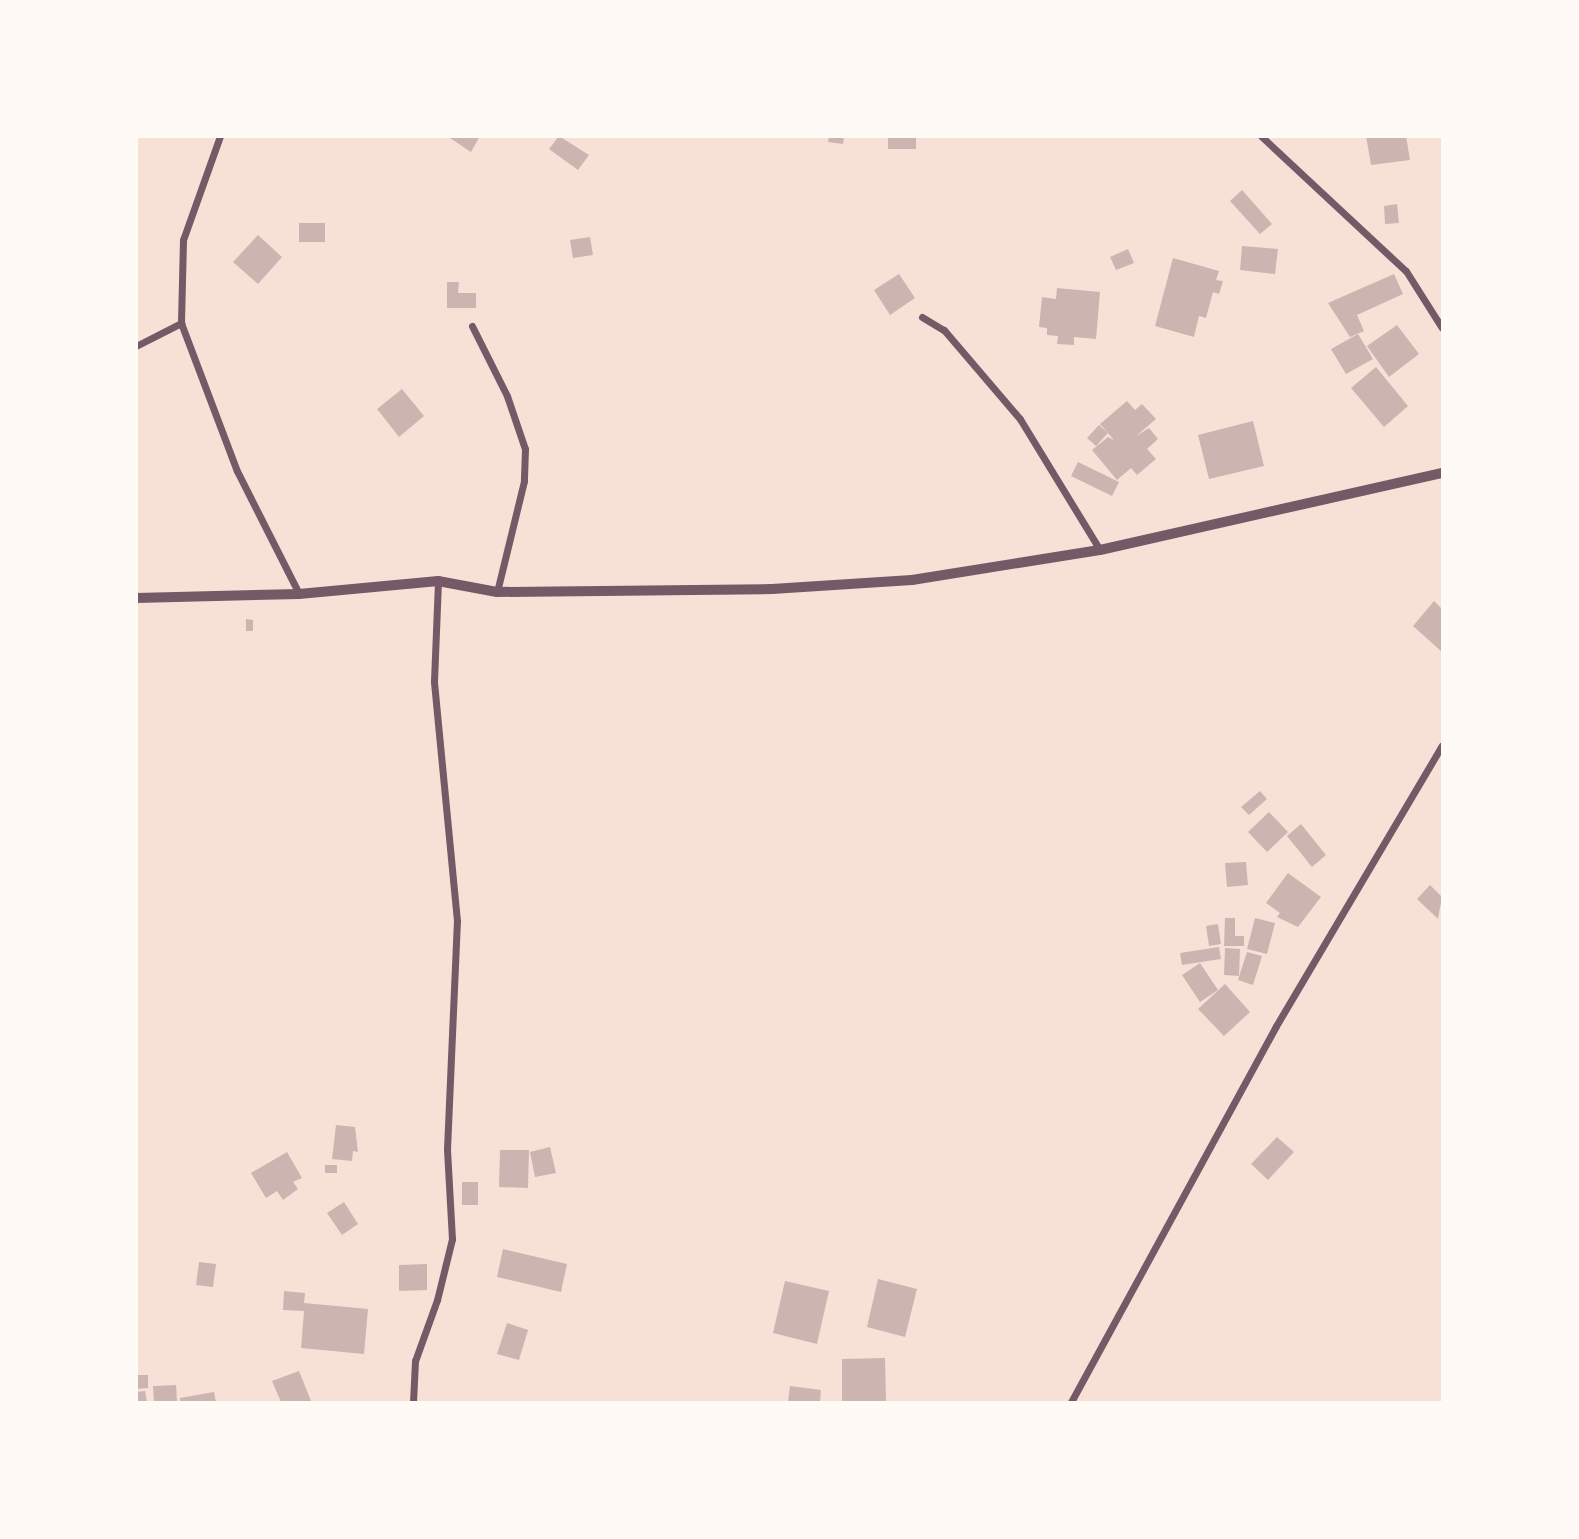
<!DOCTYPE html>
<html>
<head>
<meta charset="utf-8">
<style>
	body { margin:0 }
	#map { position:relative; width:1579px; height:1539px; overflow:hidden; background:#f7e1d7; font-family:"Golos Text",sans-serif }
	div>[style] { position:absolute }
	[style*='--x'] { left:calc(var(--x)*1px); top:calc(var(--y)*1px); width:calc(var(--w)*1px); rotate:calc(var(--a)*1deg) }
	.building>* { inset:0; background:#ccb4b1 }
	.minor>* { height:7px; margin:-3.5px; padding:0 3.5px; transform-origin:3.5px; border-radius:3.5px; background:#755966 }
	.tertiary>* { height:10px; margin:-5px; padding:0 5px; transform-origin:5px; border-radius:5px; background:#755966 }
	span { translate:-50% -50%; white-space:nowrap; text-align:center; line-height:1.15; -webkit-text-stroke:7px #fffaf5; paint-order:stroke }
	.frame { position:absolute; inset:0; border:138px solid #fffaf5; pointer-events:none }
</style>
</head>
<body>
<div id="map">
	<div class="building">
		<i style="clip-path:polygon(447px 136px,480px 136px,471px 152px)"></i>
		<i style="clip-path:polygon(559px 136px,589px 155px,578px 170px,549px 149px)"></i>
		<i style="clip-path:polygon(829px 136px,844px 136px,843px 144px,828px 142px)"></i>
		<i style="clip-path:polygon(888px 136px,916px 136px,916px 149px,888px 149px)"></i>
		<i style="clip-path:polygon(1366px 136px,1406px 136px,1410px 160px,1371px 165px)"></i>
		<i style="clip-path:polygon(1242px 190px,1272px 224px,1260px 234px,1230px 201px)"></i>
		<i style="clip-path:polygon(1397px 204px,1399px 223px,1385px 224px,1384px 206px)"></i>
		<i style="clip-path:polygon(299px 223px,325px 223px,325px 242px,299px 242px)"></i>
		<i style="clip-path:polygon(258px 235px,282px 257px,258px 284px,233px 262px)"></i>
		<i style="clip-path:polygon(590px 237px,593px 255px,573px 258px,570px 240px)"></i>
		<i style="clip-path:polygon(1242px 246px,1278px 249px,1275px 274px,1240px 270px)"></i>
		<i style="clip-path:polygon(1128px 249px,1134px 263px,1116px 270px,1110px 257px)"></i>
		<i style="clip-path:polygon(1173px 258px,1219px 271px,1216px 280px,1223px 281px,1219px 294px,1213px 292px,1206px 318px,1199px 316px,1194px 337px,1155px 326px)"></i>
		<i style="clip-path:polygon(899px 274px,915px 298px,890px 315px,874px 290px)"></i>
		<i style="clip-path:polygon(1394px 274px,1403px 294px,1357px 315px,1364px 331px,1350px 337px,1328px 303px)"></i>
		<i style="clip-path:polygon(447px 282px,459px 282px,458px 293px,476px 293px,476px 308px,447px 308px)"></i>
		<i style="clip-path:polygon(1057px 288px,1100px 292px,1096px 339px,1074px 337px,1074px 345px,1057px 344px,1058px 336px,1047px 335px,1047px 328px,1039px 327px,1042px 297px,1056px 299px)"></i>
		<i style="clip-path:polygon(1397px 325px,1419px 354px,1389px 377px,1367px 346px)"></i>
		<i style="clip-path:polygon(1358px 334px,1373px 359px,1346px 374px,1331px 349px)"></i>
		<i style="clip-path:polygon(1376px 367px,1408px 406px,1384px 427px,1351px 388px)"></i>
		<i style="clip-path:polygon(402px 389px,424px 416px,399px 437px,377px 409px)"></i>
		<i style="clip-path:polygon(1127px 401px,1135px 410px,1142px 404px,1156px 419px,1136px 436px,1149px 428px,1158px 439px,1147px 449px,1156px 459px,1137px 475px,1131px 468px,1117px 480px,1092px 450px,1108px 437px,1114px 440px,1100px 424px)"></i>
		<i style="clip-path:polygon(1253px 421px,1264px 466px,1209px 479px,1198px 435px)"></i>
		<i style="clip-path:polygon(1099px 425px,1108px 433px,1096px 446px,1087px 438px)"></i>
		<i style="clip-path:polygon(1078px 462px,1119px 482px,1112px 496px,1071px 476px)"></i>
		<i style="clip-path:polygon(1434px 601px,1442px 609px,1442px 652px,1413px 626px)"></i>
		<i style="clip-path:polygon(246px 619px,253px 620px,253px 631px,246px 631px)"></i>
		<i style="clip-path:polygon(1260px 791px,1267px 799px,1249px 815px,1241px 807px)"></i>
		<i style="clip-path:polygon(1269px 812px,1288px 832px,1267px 852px,1248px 832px)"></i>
		<i style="clip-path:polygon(1301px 824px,1326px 855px,1312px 867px,1287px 836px)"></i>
		<i style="clip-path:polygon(1246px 862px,1248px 885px,1227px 887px,1225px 863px)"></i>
		<i style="clip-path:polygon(1288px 873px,1321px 897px,1298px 927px,1277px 917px,1280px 913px,1266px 903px)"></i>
		<i style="clip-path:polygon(1430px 885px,1442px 897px,1438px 919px,1417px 899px)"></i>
		<i style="clip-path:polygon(1225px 918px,1235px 918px,1235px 936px,1244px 936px,1244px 946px,1224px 946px)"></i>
		<i style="clip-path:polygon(1255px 918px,1275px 923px,1267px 954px,1247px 949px)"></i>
		<i style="clip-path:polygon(1218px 924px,1221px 944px,1209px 946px,1206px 926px)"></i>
		<i style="clip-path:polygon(1219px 947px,1221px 959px,1182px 965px,1180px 953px)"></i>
		<i style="clip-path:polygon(1225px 948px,1240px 949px,1239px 976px,1224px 975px)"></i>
		<i style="clip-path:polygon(1247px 952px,1262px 956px,1253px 985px,1238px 980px)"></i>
		<i style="clip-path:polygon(1200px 963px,1218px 990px,1200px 1002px,1182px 975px)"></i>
		<i style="clip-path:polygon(1225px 984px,1250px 1012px,1224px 1036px,1198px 1009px)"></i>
		<i style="clip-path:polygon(336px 1125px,355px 1127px,358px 1152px,353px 1151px,352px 1161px,332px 1159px)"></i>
		<i style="clip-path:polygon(1277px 1137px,1294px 1152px,1268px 1180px,1251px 1164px)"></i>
		<i style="clip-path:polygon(550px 1147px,556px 1173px,535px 1177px,530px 1152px)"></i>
		<i style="clip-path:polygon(500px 1150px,529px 1150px,528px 1188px,499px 1187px)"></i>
		<i style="clip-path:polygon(287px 1152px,302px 1178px,293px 1182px,298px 1189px,283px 1200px,277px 1191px,266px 1198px,251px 1173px)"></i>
		<i style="clip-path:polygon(325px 1165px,337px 1165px,337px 1173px,325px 1173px)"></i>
		<i style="clip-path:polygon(462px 1182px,478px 1182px,478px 1205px,462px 1205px)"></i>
		<i style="clip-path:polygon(344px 1202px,358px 1224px,342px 1235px,327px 1213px)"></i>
		<i style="clip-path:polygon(503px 1249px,567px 1264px,561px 1292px,497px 1277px)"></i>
		<i style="clip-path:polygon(199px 1262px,216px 1264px,213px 1287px,196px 1285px)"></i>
		<i style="clip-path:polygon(427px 1264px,427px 1290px,399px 1291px,399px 1265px)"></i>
		<i style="clip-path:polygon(878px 1279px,917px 1289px,905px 1337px,867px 1327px)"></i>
		<i style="clip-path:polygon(785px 1281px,829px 1291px,817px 1344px,773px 1333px)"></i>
		<i style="clip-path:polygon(284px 1291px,305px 1293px,304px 1303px,368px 1309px,364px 1354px,301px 1348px,304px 1311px,283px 1310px)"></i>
		<i style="clip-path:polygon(507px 1323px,528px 1330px,519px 1360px,497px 1354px)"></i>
		<i style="clip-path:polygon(885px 1358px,886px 1402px,842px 1402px,842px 1359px)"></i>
		<i style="clip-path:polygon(299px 1371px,311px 1401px,281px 1402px,272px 1381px)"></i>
		<i style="clip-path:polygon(136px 1375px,148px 1375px,148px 1388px,136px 1389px)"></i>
		<i style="clip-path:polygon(176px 1385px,177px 1402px,154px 1402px,153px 1386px)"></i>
		<i style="clip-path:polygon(790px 1386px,821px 1390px,820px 1402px,788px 1402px)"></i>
		<i style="clip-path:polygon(145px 1391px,147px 1402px,136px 1402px,136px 1392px)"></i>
		<i style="clip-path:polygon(214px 1392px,216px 1402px,180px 1402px,180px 1398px)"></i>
	</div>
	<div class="minor">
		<i style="--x:220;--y:136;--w:110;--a:109.6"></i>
		<i style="--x:183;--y:240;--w:83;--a:91.4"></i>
		<i style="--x:181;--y:323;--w:158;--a:69.3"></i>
		<i style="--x:237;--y:471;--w:138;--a:63.2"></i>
		<i style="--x:1261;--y:136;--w:198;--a:43"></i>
		<i style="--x:1406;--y:271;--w:67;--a:57.7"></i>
		<i style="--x:922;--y:317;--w:26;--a:31"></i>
		<i style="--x:944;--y:330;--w:117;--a:49.5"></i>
		<i style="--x:1020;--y:419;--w:153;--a:58.6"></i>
		<i style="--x:472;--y:326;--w:78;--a:63.4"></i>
		<i style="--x:507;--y:396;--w:56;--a:71.2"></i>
		<i style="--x:525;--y:449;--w:32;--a:92"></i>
		<i style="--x:524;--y:481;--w:114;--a:103.7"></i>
		<i style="--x:136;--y:346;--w:51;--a:-27.1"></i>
		<i style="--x:413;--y:1402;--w:41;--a:-87.2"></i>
		<i style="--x:415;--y:1361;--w:65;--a:-70.2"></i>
		<i style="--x:437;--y:1300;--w:63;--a:-76.2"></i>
		<i style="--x:452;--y:1239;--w:90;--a:-93.2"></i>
		<i style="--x:447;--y:1149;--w:228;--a:-87.5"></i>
		<i style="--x:457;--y:921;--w:241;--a:-95.5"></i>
		<i style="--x:434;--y:681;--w:100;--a:-87.7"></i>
		<i style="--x:1071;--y:1402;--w:428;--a:-61.4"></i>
		<i style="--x:1276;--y:1026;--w:326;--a:-59.4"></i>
	</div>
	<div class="tertiary">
		<i style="--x:136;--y:598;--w:163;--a:-1.4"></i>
		<i style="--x:299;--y:594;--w:140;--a:-5.3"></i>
		<i style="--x:438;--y:581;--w:60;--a:10.6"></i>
		<i style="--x:497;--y:592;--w:275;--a:-0.6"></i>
		<i style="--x:772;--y:589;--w:140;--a:-3.7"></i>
		<i style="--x:912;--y:580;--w:190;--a:-9.1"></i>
		<i style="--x:1100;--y:550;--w:351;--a:-12.7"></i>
	</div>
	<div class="frame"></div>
</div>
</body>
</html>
